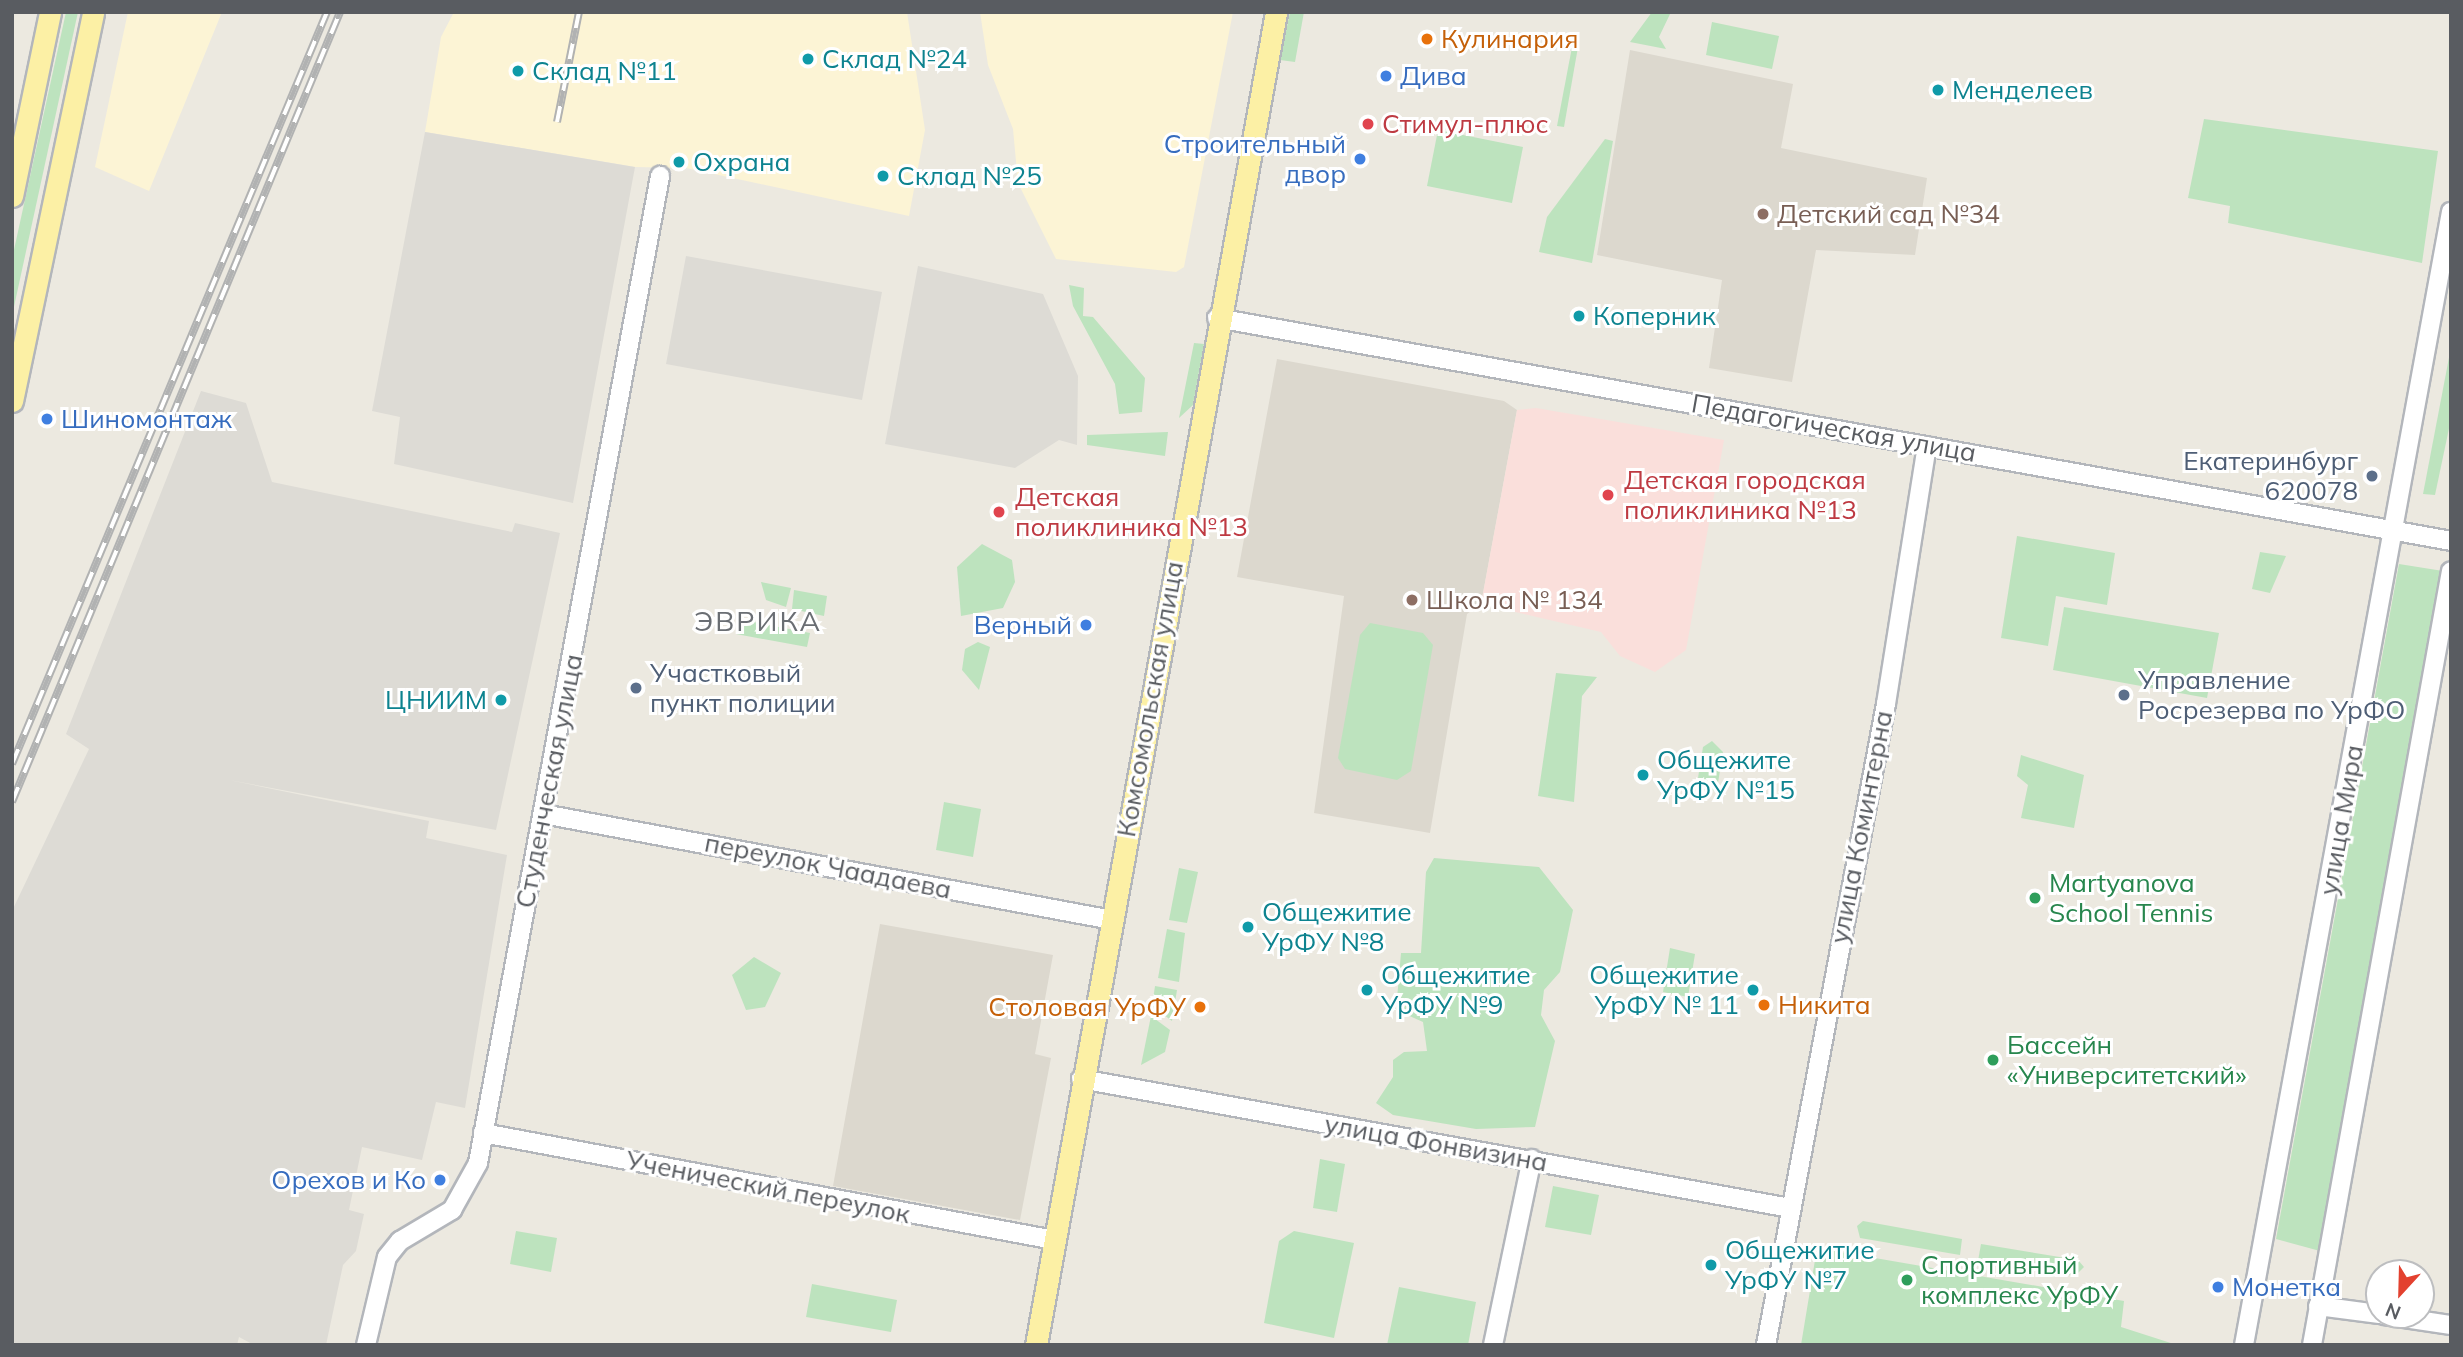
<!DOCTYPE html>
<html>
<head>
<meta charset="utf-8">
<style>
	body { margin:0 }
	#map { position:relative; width:2463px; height:1357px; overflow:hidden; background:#ece9e0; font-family:Mulish,sans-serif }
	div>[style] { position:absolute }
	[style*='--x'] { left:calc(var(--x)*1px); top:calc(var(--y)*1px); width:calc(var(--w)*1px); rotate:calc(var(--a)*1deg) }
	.commercial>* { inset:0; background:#fcf4d5 }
	.industrial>* { inset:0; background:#dddbd5 }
	.education>* { inset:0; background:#dcd8ce }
	.medical>* { inset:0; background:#fadfdb }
	.green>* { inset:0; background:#bde3be }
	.roads { filter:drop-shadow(2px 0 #b3b6bb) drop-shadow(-2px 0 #b3b6bb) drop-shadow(0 2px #b3b6bb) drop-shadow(0 -2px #b3b6bb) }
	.minor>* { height:18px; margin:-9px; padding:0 9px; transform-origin:9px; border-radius:9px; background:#fff }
	.major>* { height:21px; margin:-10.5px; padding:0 10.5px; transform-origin:10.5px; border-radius:10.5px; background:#fcf0a5 }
	.rail>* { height:8px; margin-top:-4px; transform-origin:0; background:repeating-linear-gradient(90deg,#fff 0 16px,#b1b2b2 0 32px); box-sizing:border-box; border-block:2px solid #b1b2b2 }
	.dots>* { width:19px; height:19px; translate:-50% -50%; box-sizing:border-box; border:4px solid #fff; border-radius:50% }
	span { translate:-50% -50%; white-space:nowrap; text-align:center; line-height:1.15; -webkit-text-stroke:6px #fff; paint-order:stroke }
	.food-label { font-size:26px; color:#c56008 }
	.left { translate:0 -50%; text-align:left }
	.right { translate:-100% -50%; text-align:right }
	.culture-label { font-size:26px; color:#0d838f }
	.shop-label { font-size:26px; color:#366cbe }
	.health-label { font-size:26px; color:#be3a42 }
	.education-label { font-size:26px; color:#785e54 }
	.street-label { font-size:26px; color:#595c61 }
	.service-label { font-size:26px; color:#4e5e75 }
	.leisure-label { font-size:26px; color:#27864d }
	.neighbourhood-label { font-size:28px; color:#6a6e73; letter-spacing:2px }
	.frame { position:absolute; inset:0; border:14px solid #595c61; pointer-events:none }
	.north { position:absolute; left:2365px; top:1259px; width:70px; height:70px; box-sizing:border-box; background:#fff; border:2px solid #bdbec0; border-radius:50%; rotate:202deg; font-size:19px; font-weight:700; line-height:28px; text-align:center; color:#595c61 }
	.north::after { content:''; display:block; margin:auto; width:24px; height:32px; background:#e3412f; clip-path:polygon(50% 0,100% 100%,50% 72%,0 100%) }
</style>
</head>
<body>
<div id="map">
	<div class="commercial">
		<i style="clip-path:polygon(128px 12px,222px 12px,149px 191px,95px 167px)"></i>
		<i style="clip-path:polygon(454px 12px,907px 12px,925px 130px,909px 216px,686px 168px,635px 167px,425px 132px,441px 37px)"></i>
		<i style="clip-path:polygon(980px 12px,1233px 12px,1184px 267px,1176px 272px,1056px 259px,1018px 183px,1013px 129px,988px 65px)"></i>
	</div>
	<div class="industrial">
		<i style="clip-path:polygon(425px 132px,635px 167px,573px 503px,394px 464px,400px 417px,372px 411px)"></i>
		<i style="clip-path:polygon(686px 256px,882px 292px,862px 400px,666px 364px)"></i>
		<i style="clip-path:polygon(918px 266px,1043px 294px,1078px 376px,1077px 445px,1059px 440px,1015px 468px,885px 444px)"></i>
		<i style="clip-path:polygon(201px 391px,246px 403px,272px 482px,512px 532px,515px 523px,560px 533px,496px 830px,229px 780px,429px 821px,426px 838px,507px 855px,465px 1108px,436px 1102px,422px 1160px,362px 1147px,349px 1210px,364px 1214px,356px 1251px,343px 1265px,326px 1345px,254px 1345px,239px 1337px,237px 1345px,12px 1345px,12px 911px,89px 749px,66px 734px)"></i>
	</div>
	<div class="education">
		<i style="clip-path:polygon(1630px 50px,1793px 84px,1781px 148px,1927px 178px,1915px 255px,1816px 250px,1792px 382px,1709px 368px,1722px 280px,1597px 255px)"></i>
		<i style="clip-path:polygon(1277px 359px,1504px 401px,1517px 410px,1481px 604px,1467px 614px,1430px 833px,1314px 813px,1344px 596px,1237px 577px)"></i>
		<i style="clip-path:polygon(880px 924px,1053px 955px,1035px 1054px,1051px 1058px,1020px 1220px,833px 1186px)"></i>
	</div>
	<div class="medical">
		<i style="clip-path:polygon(1536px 408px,1724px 440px,1686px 650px,1655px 672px,1620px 656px,1601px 632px,1481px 604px,1517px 410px)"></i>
	</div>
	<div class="green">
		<i style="clip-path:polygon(66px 12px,78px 12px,12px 316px,12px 259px)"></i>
		<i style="clip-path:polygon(1290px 12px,1304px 12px,1295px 62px,1280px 60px)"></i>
		<i style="clip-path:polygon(1652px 12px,1671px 12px,1659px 37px,1666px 49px,1630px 42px)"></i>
		<i style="clip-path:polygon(1712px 22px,1779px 36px,1772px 69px,1706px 55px)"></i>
		<i style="clip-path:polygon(1572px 47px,1578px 47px,1564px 127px,1557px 126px)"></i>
		<i style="clip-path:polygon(2204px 119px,2438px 151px,2422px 263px,2228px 223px,2230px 206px,2188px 198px)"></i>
		<i style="clip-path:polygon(1438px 130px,1523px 147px,1512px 203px,1427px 186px)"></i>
		<i style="clip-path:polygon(1605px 139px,1613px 141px,1592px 263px,1539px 252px,1547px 217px)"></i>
		<i style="clip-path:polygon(1069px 285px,1084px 288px,1083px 316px,1093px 317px,1145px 378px,1142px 412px,1119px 414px,1115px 384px,1073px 306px)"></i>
		<i style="clip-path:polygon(1194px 343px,1204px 344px,1193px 405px,1179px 418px)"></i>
		<i style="clip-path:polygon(2451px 347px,2451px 419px,2435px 495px,2423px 494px)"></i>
		<i style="clip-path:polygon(1168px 432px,1165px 456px,1087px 445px,1087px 435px)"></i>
		<i style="clip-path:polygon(2017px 536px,2115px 553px,2107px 605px,2056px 596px,2048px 646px,2001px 638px)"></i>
		<i style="clip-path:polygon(982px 544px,1012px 560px,1015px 582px,1003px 608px,961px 616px,957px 567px)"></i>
		<i style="clip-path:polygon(2260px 552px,2286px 556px,2270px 593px,2252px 589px)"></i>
		<i style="clip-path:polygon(2399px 564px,2443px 571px,2320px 1251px,2276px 1239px)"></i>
		<i style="clip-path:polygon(761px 582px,791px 588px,786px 607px,766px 600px)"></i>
		<i style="clip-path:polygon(794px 590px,827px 596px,824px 616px,792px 609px)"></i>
		<i style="clip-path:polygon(2064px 607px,2219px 633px,2207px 698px,2053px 670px)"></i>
		<i style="clip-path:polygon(738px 619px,810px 633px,807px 647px,736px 634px)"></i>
		<i style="clip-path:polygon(1370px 623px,1423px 633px,1433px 645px,1411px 771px,1397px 780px,1345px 769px,1338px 758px,1360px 635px)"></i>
		<i style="clip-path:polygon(978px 642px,990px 647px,979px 690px,962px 670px,965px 649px)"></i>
		<i style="clip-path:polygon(1556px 673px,1597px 677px,1582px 696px,1574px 802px,1538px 796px)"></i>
		<i style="clip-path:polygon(1712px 741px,1723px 752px,1717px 789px,1706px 793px,1698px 778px,1703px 747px)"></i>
		<i style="clip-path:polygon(2021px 755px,2084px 775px,2074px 828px,2021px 818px,2028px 785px,2017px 776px)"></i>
		<i style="clip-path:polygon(944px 802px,981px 809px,973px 857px,936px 850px)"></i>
		<i style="clip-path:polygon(1434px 858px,1539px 867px,1573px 910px,1560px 972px,1544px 990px,1541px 1015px,1555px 1041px,1535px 1127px,1476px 1129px,1393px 1115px,1376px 1103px,1393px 1077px,1393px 1060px,1404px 1052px,1427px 1051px,1423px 1022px,1396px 1010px,1401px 953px,1421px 953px,1426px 872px)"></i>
		<i style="clip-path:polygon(1179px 868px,1198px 872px,1187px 923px,1169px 920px)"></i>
		<i style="clip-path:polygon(1167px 929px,1185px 933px,1179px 982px,1158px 978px)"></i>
		<i style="clip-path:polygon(1670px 948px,1695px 954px,1688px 997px,1663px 992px)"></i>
		<i style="clip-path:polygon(754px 957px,781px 973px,765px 1007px,746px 1010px,732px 975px)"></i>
		<i style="clip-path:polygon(1155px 986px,1177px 990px,1172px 1021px,1152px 1006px)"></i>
		<i style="clip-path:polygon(1151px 1016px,1170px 1030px,1165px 1052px,1141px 1065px)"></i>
		<i style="clip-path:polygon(1320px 1159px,1345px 1164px,1337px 1212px,1313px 1208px)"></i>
		<i style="clip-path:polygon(1553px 1186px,1599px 1195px,1591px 1235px,1545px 1227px)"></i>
		<i style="clip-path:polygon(1863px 1221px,1962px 1239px,1960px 1255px,1860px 1238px,1857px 1226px)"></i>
		<i style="clip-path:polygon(516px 1231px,557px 1238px,551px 1272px,510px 1264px)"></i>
		<i style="clip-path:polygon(1294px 1231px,1354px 1243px,1334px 1338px,1264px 1323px,1279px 1241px)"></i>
		<i style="clip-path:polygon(1981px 1244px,2078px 1260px,2084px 1267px,2075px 1276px,1978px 1261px)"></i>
		<i style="clip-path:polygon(1817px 1248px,2124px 1301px,2121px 1327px,2177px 1345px,1801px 1345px)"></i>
		<i style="clip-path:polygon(812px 1284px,897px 1300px,891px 1332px,806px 1317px)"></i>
		<i style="clip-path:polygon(1399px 1287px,1476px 1302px,1468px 1345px,1387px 1345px)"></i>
	</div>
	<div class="roads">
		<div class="minor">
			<i style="--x:1217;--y:318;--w:1254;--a:10.24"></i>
			<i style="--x:543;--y:814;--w:579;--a:10.55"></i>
			<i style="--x:1081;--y:1079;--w:721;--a:10.31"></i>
			<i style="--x:483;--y:1133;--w:581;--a:10.61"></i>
			<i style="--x:2318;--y:1306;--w:62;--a:7.5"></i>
			<i style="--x:2384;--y:1315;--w:68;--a:8.5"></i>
			<i style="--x:366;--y:1345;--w:90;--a:-76.6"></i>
			<i style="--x:387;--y:1257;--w:21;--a:-51"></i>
			<i style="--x:400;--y:1241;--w:61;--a:-30.8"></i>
			<i style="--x:452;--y:1210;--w:54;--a:-61"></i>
			<i style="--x:478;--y:1163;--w:1004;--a:-79.55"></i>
			<i style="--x:1493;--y:1345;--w:190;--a:-78.2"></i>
			<i style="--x:1766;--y:1345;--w:652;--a:-79.4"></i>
			<i style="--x:1886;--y:704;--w:261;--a:-81"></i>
			<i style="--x:2244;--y:1345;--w:1152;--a:-79.65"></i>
			<i style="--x:2312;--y:1345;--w:786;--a:-79.82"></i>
		</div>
		<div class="major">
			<i style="--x:12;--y:196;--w:188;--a:-78.3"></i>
			<i style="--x:12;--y:401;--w:397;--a:-78.2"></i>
			<i style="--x:1036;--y:1345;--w:1354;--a:-79.79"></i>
		</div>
	</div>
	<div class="rail">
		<i style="--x:557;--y:122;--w:112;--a:-78.7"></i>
		<i style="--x:12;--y:764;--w:815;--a:-67.27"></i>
		<i style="--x:12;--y:802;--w:855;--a:-67.45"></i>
	</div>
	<div class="dots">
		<i style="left:1427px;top:39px;background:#e8710a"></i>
		<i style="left:808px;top:59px;background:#0f9aa8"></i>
		<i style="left:518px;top:71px;background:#0f9aa8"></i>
		<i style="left:1386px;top:76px;background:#3f7fe0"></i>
		<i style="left:1938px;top:90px;background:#0f9aa8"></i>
		<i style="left:1368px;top:124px;background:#e0444e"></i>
		<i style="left:1360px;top:159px;background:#3f7fe0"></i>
		<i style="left:679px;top:162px;background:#0f9aa8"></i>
		<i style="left:883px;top:176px;background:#0f9aa8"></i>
		<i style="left:1763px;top:214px;background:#8d6e63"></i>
		<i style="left:1579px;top:316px;background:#0f9aa8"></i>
		<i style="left:47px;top:419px;background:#3f7fe0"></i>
		<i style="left:2372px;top:476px;background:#5c6f8a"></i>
		<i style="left:1608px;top:495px;background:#e0444e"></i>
		<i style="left:999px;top:512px;background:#e0444e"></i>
		<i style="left:1412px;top:600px;background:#8d6e63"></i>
		<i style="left:1086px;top:625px;background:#3f7fe0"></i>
		<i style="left:636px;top:688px;background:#5c6f8a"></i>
		<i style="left:2124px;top:695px;background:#5c6f8a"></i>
		<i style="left:501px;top:700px;background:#0f9aa8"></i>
		<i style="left:1643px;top:775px;background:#0f9aa8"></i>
		<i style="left:2035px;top:898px;background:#2e9e5b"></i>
		<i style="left:1248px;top:927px;background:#0f9aa8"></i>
		<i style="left:1367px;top:990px;background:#0f9aa8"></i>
		<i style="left:1753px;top:990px;background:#0f9aa8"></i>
		<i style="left:1764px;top:1005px;background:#e8710a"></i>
		<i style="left:1200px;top:1007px;background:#e8710a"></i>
		<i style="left:1993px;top:1060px;background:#2e9e5b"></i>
		<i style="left:440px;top:1180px;background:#3f7fe0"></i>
		<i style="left:1711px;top:1265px;background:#0f9aa8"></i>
		<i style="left:1907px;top:1280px;background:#2e9e5b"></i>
		<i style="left:2218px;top:1287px;background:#3f7fe0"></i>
	</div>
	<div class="food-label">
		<span class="left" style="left:1441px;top:39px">Кулинария</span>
		<span class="left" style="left:1778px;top:1005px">Никита</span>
		<span class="right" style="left:1186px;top:1007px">Столовая УрФУ</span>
	</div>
	<div class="culture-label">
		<span class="left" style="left:822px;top:59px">Склад №24</span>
		<span class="left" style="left:532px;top:71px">Склад №11</span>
		<span class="left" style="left:1952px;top:90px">Менделеев</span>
		<span class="left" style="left:693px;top:162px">Охрана</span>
		<span class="left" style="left:897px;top:176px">Склад №25</span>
		<span class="left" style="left:1593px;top:316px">Коперник</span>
		<span class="right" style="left:487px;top:700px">ЦНИИМ</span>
		<span class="left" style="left:1657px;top:775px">Общежите<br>УрФУ №15</span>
		<span class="left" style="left:1262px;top:927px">Общежитие<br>УрФУ №8</span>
		<span class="left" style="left:1381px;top:990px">Общежитие<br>УрФУ №9</span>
		<span class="right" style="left:1739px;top:990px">Общежитие<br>УрФУ № 11</span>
		<span class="left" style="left:1725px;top:1265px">Общежитие<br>УрФУ №7</span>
	</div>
	<div class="shop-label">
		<span class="left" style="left:1400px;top:76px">Дива</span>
		<span class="right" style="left:1346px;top:159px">Строительный<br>двор</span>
		<span class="left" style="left:61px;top:419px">Шиномонтаж</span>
		<span class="right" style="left:1072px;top:625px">Верный</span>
		<span class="right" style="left:426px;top:1180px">Орехов и Ко</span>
		<span class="left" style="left:2232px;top:1287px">Монетка</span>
	</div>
	<div class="health-label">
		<span class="left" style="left:1382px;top:124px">Стимул-плюс</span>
		<span class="left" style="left:1624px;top:495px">Детская городская<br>поликлиника №13</span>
		<span class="left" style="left:1015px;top:512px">Детская<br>поликлиника №13</span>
	</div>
	<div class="education-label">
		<span class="left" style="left:1777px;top:214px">Детский сад №34</span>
		<span class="left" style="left:1426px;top:600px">Школа № 134</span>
	</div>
	<div class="street-label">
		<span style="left:1834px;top:428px;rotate:10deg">Педагогическая улица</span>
		<span style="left:1150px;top:699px;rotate:-80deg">Комсомольская улица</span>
		<span style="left:549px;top:781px;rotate:-79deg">Студенческая улица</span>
		<span style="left:2341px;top:820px;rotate:-80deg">улица Мира</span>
		<span style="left:1861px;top:827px;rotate:-79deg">улица Коминтерна</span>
		<span style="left:828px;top:866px;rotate:11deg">переулок Чаадаева</span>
		<span style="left:1436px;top:1143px;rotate:10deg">улица Фонвизина</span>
		<span style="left:768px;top:1187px;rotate:11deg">Ученический переулок</span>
	</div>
	<div class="service-label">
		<span class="right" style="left:2358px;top:476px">Екатеринбург<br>620078</span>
		<span class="left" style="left:650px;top:688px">Участковый<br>пункт полиции</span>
		<span class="left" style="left:2138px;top:695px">Управление<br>Росрезерва по УрФО</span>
	</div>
	<div class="leisure-label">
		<span class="left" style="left:2049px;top:898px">Martyanova<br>School Tennis</span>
		<span class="left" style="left:2007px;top:1060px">Бассейн<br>«Университетский»</span>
		<span class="left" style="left:1921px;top:1280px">Спортивный<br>комплекс УрФУ</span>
	</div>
	<div class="neighbourhood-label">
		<span style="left:758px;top:621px">ЭВРИКА</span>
	</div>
	<div class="frame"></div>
	<div class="north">N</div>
</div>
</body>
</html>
